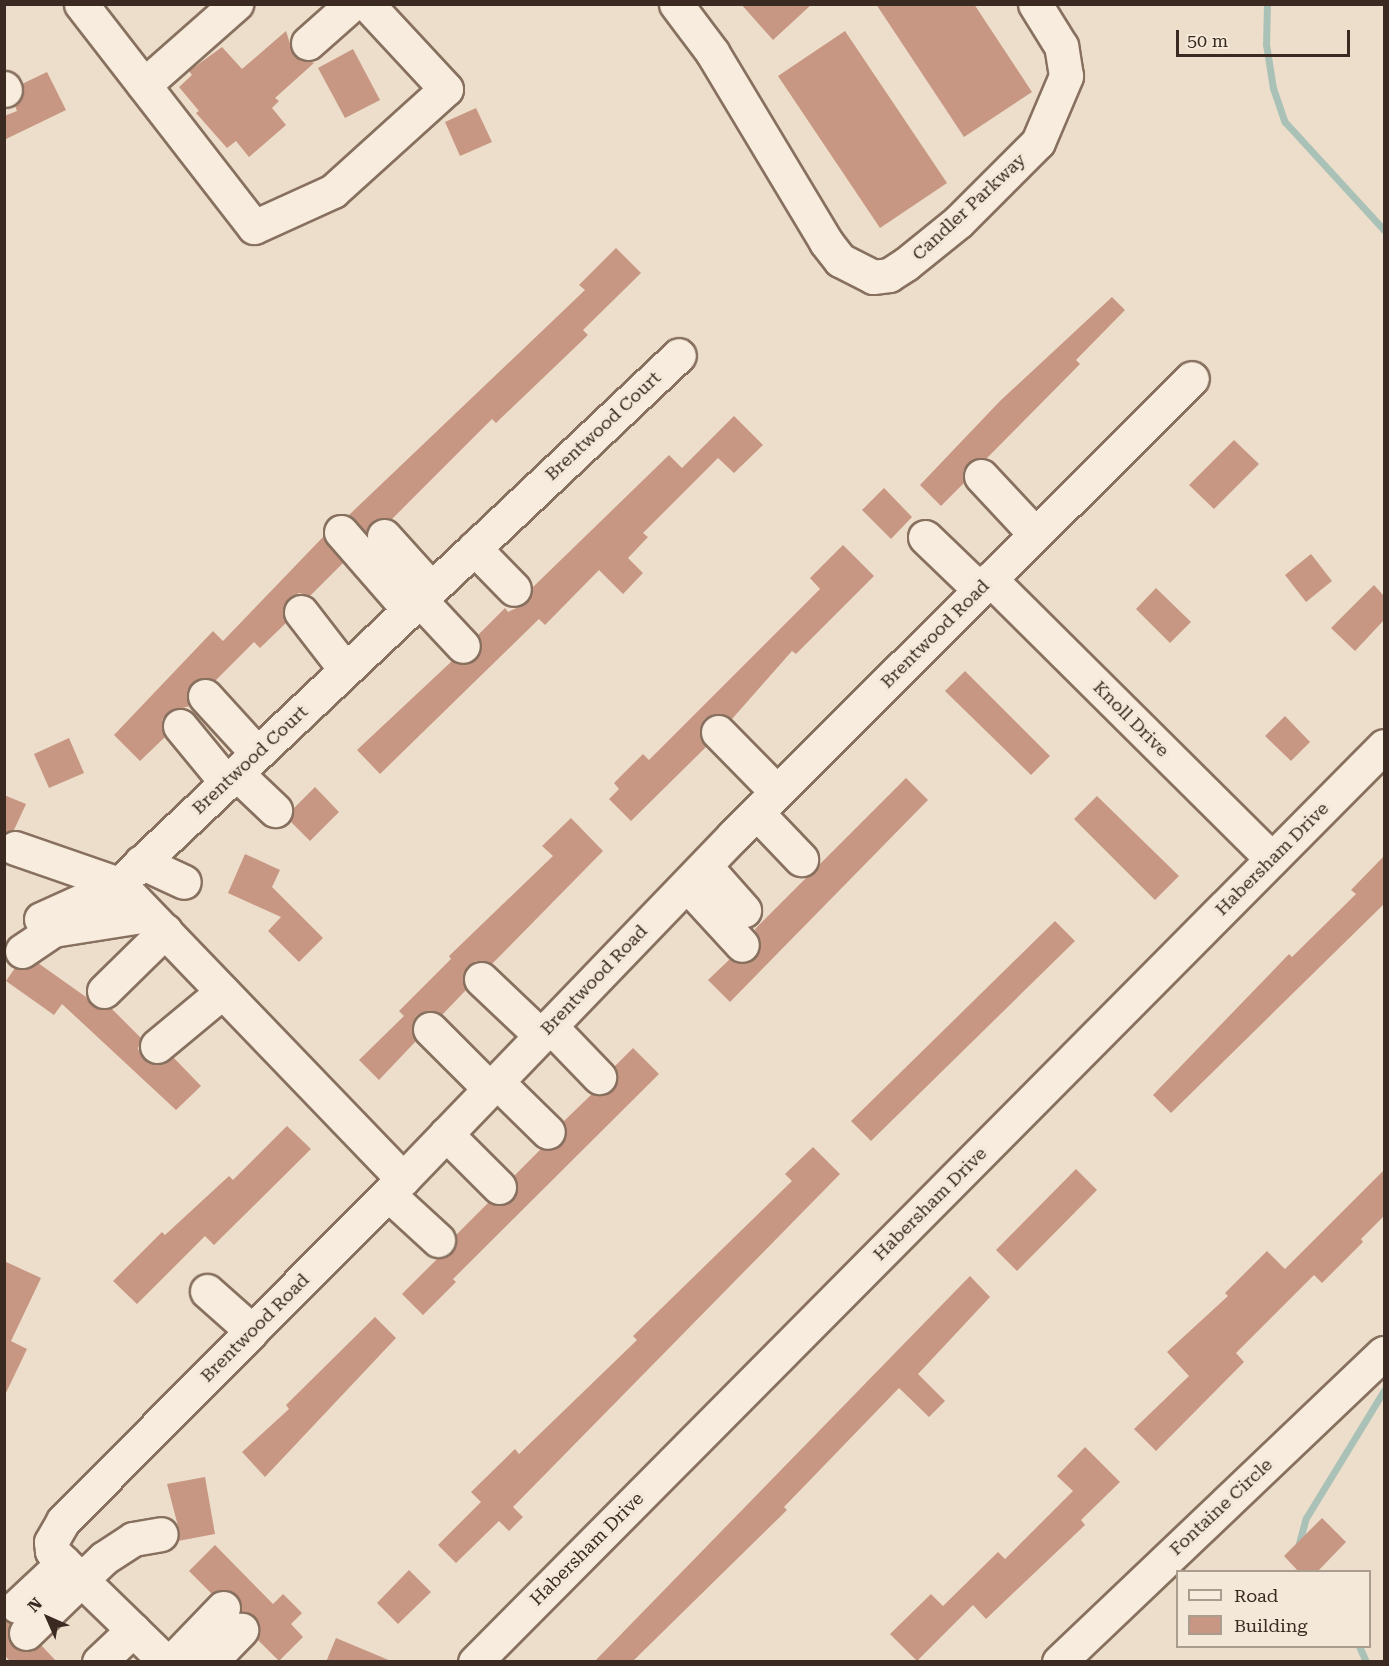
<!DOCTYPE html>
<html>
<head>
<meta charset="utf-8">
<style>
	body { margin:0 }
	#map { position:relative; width:1389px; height:1666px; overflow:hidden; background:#ecdeca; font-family:"Roboto Serif",serif }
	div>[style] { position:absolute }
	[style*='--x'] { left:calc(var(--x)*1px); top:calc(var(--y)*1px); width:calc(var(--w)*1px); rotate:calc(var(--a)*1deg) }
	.stream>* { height:7px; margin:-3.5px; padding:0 3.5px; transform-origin:3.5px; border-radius:3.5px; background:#aac1b7 }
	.building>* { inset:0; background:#c89783 }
	.roads { filter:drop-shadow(2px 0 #88705f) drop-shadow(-2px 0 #88705f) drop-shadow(0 2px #88705f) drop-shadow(0 -2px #88705f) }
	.minor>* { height:33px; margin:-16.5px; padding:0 16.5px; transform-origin:16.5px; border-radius:16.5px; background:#f7ecdd }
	span { translate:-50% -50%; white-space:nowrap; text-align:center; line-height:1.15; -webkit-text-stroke:6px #f4e9d9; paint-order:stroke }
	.street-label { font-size:18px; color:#3a2a22 }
	.frame { position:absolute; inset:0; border:6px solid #3a2a22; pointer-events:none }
	.legend { position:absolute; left:1176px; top:1570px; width:195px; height:78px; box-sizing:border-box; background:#f4e9d9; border:2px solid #aa9d90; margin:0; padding:8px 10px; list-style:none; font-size:18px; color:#3a2a22 }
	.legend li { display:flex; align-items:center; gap:12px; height:30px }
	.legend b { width:30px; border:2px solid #aa9d90 }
	.north { position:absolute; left:18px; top:1588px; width:60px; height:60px; -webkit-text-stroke:4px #f4e9d9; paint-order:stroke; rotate:315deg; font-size:16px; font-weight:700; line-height:24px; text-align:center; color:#3a2a22 }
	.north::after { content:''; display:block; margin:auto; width:21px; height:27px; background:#3a2a22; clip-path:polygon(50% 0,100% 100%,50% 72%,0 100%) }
	.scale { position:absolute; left:1176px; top:30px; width:174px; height:27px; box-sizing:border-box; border:3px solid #3a2a22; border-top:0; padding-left:8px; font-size:18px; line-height:21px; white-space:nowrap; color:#3a2a22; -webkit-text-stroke:4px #f4e9d9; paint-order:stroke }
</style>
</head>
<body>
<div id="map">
	<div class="stream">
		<i style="--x:1267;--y:4;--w:40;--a:91.4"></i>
		<i style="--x:1266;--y:44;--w:45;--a:81"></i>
		<i style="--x:1273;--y:88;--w:36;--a:71"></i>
		<i style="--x:1285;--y:122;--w:147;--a:47.5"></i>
		<i style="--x:1298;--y:1547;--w:30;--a:-75"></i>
		<i style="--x:1306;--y:1518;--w:150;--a:-58.6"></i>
		<i style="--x:1359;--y:1646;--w:17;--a:66"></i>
	</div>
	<div class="building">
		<i style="clip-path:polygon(741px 4px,812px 4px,773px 40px)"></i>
		<i style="clip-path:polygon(876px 4px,974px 4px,1032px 92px,964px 137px)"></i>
		<i style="clip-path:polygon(286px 31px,294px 56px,314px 63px,275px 98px,279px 101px,272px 108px,286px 125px,249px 157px,236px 141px,227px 148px,196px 113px,199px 111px,179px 87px,192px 75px,189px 71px,222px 47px,242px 69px)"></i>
		<i style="clip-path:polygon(845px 31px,947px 183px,880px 228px,778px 76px)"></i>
		<i style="clip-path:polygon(353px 49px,380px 100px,345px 118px,318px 68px)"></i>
		<i style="clip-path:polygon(47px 72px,66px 110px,4px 140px,4px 116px,17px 111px,15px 106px,21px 100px,22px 84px)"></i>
		<i style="clip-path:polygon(476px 108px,492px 142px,460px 156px,445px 122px)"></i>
		<i style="clip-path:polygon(616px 248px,641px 273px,583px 330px,588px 335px,496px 423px,492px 419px,392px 519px,380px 518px,366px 532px,349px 515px,585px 290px,579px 285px)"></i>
		<i style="clip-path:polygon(1112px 297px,1125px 310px,1076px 360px,1080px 364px,987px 458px,968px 463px,963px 471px,964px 483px,941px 506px,920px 485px,1000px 401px)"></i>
		<i style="clip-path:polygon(734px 416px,763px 445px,734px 473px,718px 458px,643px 533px,648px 537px,628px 558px,643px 573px,623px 594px,599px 570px,545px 625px,539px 619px,380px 774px,357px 750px,452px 661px,467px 664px,476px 659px,481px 651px,478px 635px,505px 608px,508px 612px,527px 603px,532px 588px,669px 455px,682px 468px)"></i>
		<i style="clip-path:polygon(1234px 440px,1259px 464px,1214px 509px,1189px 485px)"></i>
		<i style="clip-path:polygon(884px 488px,912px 517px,891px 539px,862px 510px)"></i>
		<i style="clip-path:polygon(323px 537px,343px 563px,310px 596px,299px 593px,289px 598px,284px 605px,286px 623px,260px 648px,254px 642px,215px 681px,202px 678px,192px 683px,187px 691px,190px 706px,168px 712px,162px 720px,165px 737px,140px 761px,114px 735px,213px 631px,223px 641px)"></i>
		<i style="clip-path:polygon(843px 545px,874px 576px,796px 654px,792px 651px,732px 719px,714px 714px,704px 719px,700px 736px,706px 747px,631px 821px,609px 799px,619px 789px,614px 783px,643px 754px,649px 760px,820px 589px,810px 578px)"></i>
		<i style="clip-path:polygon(1311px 554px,1332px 581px,1306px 602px,1285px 575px)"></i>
		<i style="clip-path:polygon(1374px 585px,1384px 596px,1384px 620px,1355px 651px,1331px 628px)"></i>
		<i style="clip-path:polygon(1156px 588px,1191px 622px,1170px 643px,1136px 609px)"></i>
		<i style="clip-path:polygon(965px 671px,1050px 756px,1031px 775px,945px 691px)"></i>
		<i style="clip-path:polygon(1285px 716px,1310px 742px,1291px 761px,1265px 736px)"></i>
		<i style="clip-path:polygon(69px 738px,84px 773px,49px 788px,34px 754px)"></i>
		<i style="clip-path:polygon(906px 778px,928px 800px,730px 1002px,708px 980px,730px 959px,745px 963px,755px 958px,760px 942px,755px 929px)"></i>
		<i style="clip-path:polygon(315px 787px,339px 812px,310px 841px,290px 821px,293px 809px)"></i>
		<i style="clip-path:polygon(4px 795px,26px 804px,14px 830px,4px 833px)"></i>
		<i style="clip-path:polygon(1097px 796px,1179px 876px,1155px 900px,1074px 819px)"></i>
		<i style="clip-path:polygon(571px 818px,603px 851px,492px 964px,476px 961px,468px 966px,463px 975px,466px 990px,442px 1015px,426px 1011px,416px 1016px,412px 1025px,416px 1041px,379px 1080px,359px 1060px,404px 1016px,399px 1011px,451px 959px,449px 956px,553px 856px,542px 846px)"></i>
		<i style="clip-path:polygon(245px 854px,280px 870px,272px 887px,323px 938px,299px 962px,268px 931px,281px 917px,228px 893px)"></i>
		<i style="clip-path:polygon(1384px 856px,1384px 904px,1171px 1113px,1153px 1095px,1289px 954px,1292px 957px,1356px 894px,1351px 890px)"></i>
		<i style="clip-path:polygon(1055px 921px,1075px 941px,871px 1141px,851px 1121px)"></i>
		<i style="clip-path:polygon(38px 963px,86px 997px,91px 1005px,100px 1009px,111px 1008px,141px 1038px,138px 1049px,143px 1058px,160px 1065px,173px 1057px,201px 1086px,176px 1110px,62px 1004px,54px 1015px,6px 981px,15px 968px,24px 970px)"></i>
		<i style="clip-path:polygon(633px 1048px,659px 1074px,453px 1279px,456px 1282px,423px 1315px,402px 1294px,438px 1258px,451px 1253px,456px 1235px,489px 1202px,503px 1205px,513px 1200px,517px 1191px,514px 1176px,541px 1149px,552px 1150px,562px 1145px,566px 1136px,563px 1122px,592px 1094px,603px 1095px,612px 1090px,617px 1082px,614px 1067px)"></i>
		<i style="clip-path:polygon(287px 1126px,311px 1149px,214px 1245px,205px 1236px,137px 1304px,113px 1281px,162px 1232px,165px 1235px,229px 1176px,233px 1180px)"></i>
		<i style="clip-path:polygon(813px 1147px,840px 1174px,513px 1507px,523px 1517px,509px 1531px,499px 1521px,456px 1563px,438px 1545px,481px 1502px,471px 1492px,515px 1449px,519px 1454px,637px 1340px,633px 1336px,792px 1181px,785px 1174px)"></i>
		<i style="clip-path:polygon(1076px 1169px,1097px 1190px,1017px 1271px,996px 1250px)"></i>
		<i style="clip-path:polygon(1384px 1170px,1384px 1216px,1361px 1239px,1363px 1242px,1322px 1283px,1314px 1275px,1236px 1353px,1244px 1362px,1156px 1451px,1134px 1429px,1189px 1376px,1167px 1352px,1228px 1296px,1225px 1293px,1267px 1251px,1285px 1269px)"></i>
		<i style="clip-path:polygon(4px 1261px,41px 1278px,11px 1341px,27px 1349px,4px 1397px)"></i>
		<i style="clip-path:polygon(970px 1276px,990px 1297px,918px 1374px,945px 1401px,929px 1417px,899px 1388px,784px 1507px,787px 1510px,632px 1662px,594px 1662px)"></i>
		<i style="clip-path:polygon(375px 1317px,396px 1338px,265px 1477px,242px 1452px,289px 1409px,286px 1405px)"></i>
		<i style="clip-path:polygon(1085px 1447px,1120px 1482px,1081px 1520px,1085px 1525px,986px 1619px,973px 1605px,917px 1661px,890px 1634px,931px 1594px,943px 1606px,998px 1552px,1005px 1559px,1073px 1491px,1057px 1476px)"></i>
		<i style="clip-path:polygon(205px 1477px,215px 1534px,178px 1541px,179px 1530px,167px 1484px)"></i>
		<i style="clip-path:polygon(1322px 1518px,1346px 1542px,1317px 1572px,1299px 1572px,1284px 1556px)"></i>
		<i style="clip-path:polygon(215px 1545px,273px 1604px,283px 1594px,302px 1613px,291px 1624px,303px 1637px,279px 1661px,257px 1639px,259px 1624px,254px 1616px,241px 1612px,236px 1595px,227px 1590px,212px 1594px,189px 1571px)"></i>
		<i style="clip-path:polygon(409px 1570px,431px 1592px,398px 1624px,377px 1603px)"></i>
		<i style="clip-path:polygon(4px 1620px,11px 1623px,8px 1637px,13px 1646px,30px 1651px,41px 1645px,57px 1662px,11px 1662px,4px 1655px)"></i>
		<i style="clip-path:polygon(336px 1638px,391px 1661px,391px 1662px,326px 1662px)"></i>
	</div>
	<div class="roads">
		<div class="minor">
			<i style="--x:81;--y:4;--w:282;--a:52.2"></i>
			<i style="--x:254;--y:227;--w:87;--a:-24.5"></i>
			<i style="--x:333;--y:191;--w:152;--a:-42.1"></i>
			<i style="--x:446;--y:89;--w:116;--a:-132.9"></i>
			<i style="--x:676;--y:4;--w:60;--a:53.1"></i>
			<i style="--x:712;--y:52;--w:222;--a:59"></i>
			<i style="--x:826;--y:242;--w:23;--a:52"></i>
			<i style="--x:840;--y:260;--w:37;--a:27"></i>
			<i style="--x:873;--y:277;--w:16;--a:-7"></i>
			<i style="--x:889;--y:275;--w:20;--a:-33"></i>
			<i style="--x:906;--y:264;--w:67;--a:-38.9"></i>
			<i style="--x:958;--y:222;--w:113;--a:-45"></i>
			<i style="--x:1038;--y:142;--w:72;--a:-67"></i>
			<i style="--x:1066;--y:76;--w:30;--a:-99"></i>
			<i style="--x:1061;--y:46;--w:49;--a:-121.8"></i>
			<i style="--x:308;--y:43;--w:59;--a:-41.6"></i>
			<i style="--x:144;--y:85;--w:123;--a:-41.4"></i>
			<i style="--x:4;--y:88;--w:2;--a:63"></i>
			<i style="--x:981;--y:476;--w:79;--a:47"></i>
			<i style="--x:341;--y:532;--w:103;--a:48.9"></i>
			<i style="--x:384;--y:536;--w:70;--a:47.9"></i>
			<i style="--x:925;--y:537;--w:75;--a:43.9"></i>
			<i style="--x:474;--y:548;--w:57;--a:45.7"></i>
			<i style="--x:990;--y:579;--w:397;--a:44.8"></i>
			<i style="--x:419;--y:599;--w:64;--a:46.9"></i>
			<i style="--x:301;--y:612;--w:72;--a:52.3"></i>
			<i style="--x:205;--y:696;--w:77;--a:47.6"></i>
			<i style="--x:180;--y:726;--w:72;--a:50.6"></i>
			<i style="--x:718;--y:732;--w:84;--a:45.5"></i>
			<i style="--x:236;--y:773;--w:54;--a:43.5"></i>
			<i style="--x:757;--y:813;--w:64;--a:46.3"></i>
			<i style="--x:15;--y:848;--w:110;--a:19.1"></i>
			<i style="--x:141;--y:862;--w:47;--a:24.9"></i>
			<i style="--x:705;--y:866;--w:59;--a:48.4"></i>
			<i style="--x:687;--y:885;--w:81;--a:47.5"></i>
			<i style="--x:41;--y:919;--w:85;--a:-24.2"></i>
			<i style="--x:22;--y:951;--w:37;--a:-34"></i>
			<i style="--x:53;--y:930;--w:96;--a:-9"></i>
			<i style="--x:481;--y:979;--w:83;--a:43.5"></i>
			<i style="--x:104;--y:991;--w:86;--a:-44.5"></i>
			<i style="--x:550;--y:1026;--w:71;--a:46.1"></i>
			<i style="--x:430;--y:1029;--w:85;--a:45"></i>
			<i style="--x:157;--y:1046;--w:85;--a:-39.7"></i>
			<i style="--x:497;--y:1082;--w:71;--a:44.4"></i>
			<i style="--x:446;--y:1134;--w:75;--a:45"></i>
			<i style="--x:403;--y:1179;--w:409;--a:-133.9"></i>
			<i style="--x:119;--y:884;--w:770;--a:-43.37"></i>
			<i style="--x:388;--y:1194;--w:68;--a:42.6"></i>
			<i style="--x:207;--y:1291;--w:60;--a:41.6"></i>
			<i style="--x:17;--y:1606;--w:64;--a:-43.1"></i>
			<i style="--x:26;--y:1633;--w:108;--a:-43.9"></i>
			<i style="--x:104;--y:1558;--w:35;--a:-33"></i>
			<i style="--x:133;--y:1539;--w:28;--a:-10"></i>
			<i style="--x:99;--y:1662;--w:47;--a:-43.3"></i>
			<i style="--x:166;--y:1662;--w:159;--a:-135.8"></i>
			<i style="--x:52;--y:1551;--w:9;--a:-96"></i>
			<i style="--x:51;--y:1542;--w:24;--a:-60"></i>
			<i style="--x:63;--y:1521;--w:482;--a:-45.2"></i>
			<i style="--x:403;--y:1179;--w:476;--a:-46.1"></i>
			<i style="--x:733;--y:836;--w:648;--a:-44.94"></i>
			<i style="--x:171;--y:1662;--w:75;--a:-46.1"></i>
			<i style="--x:210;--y:1662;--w:45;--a:-45.9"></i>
			<i style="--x:475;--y:1662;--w:1290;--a:-45.22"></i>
			<i style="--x:1059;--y:1662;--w:448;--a:-43.6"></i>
		</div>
	</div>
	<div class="street-label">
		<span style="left:969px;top:207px;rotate:-43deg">Candler Parkway</span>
		<span style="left:603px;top:426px;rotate:-43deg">Brentwood Court</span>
		<span style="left:935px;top:634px;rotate:-45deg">Brentwood Road</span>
		<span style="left:1131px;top:719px;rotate:45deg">Knoll Drive</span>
		<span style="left:250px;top:760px;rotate:-43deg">Brentwood Court</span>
		<span style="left:1272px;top:859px;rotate:-45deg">Habersham Drive</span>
		<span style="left:594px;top:980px;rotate:-46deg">Brentwood Road</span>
		<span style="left:930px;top:1204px;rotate:-45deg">Habersham Drive</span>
		<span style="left:255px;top:1328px;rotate:-45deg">Brentwood Road</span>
		<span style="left:1221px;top:1507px;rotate:-43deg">Fontaine Circle</span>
		<span style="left:587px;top:1549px;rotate:-45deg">Habersham Drive</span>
	</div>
	<div class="frame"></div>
	<ul class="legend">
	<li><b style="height:8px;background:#f7ecdd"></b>Road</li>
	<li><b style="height:16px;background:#c89783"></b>Building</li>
	</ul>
	<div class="north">N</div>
	<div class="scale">50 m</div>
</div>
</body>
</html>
